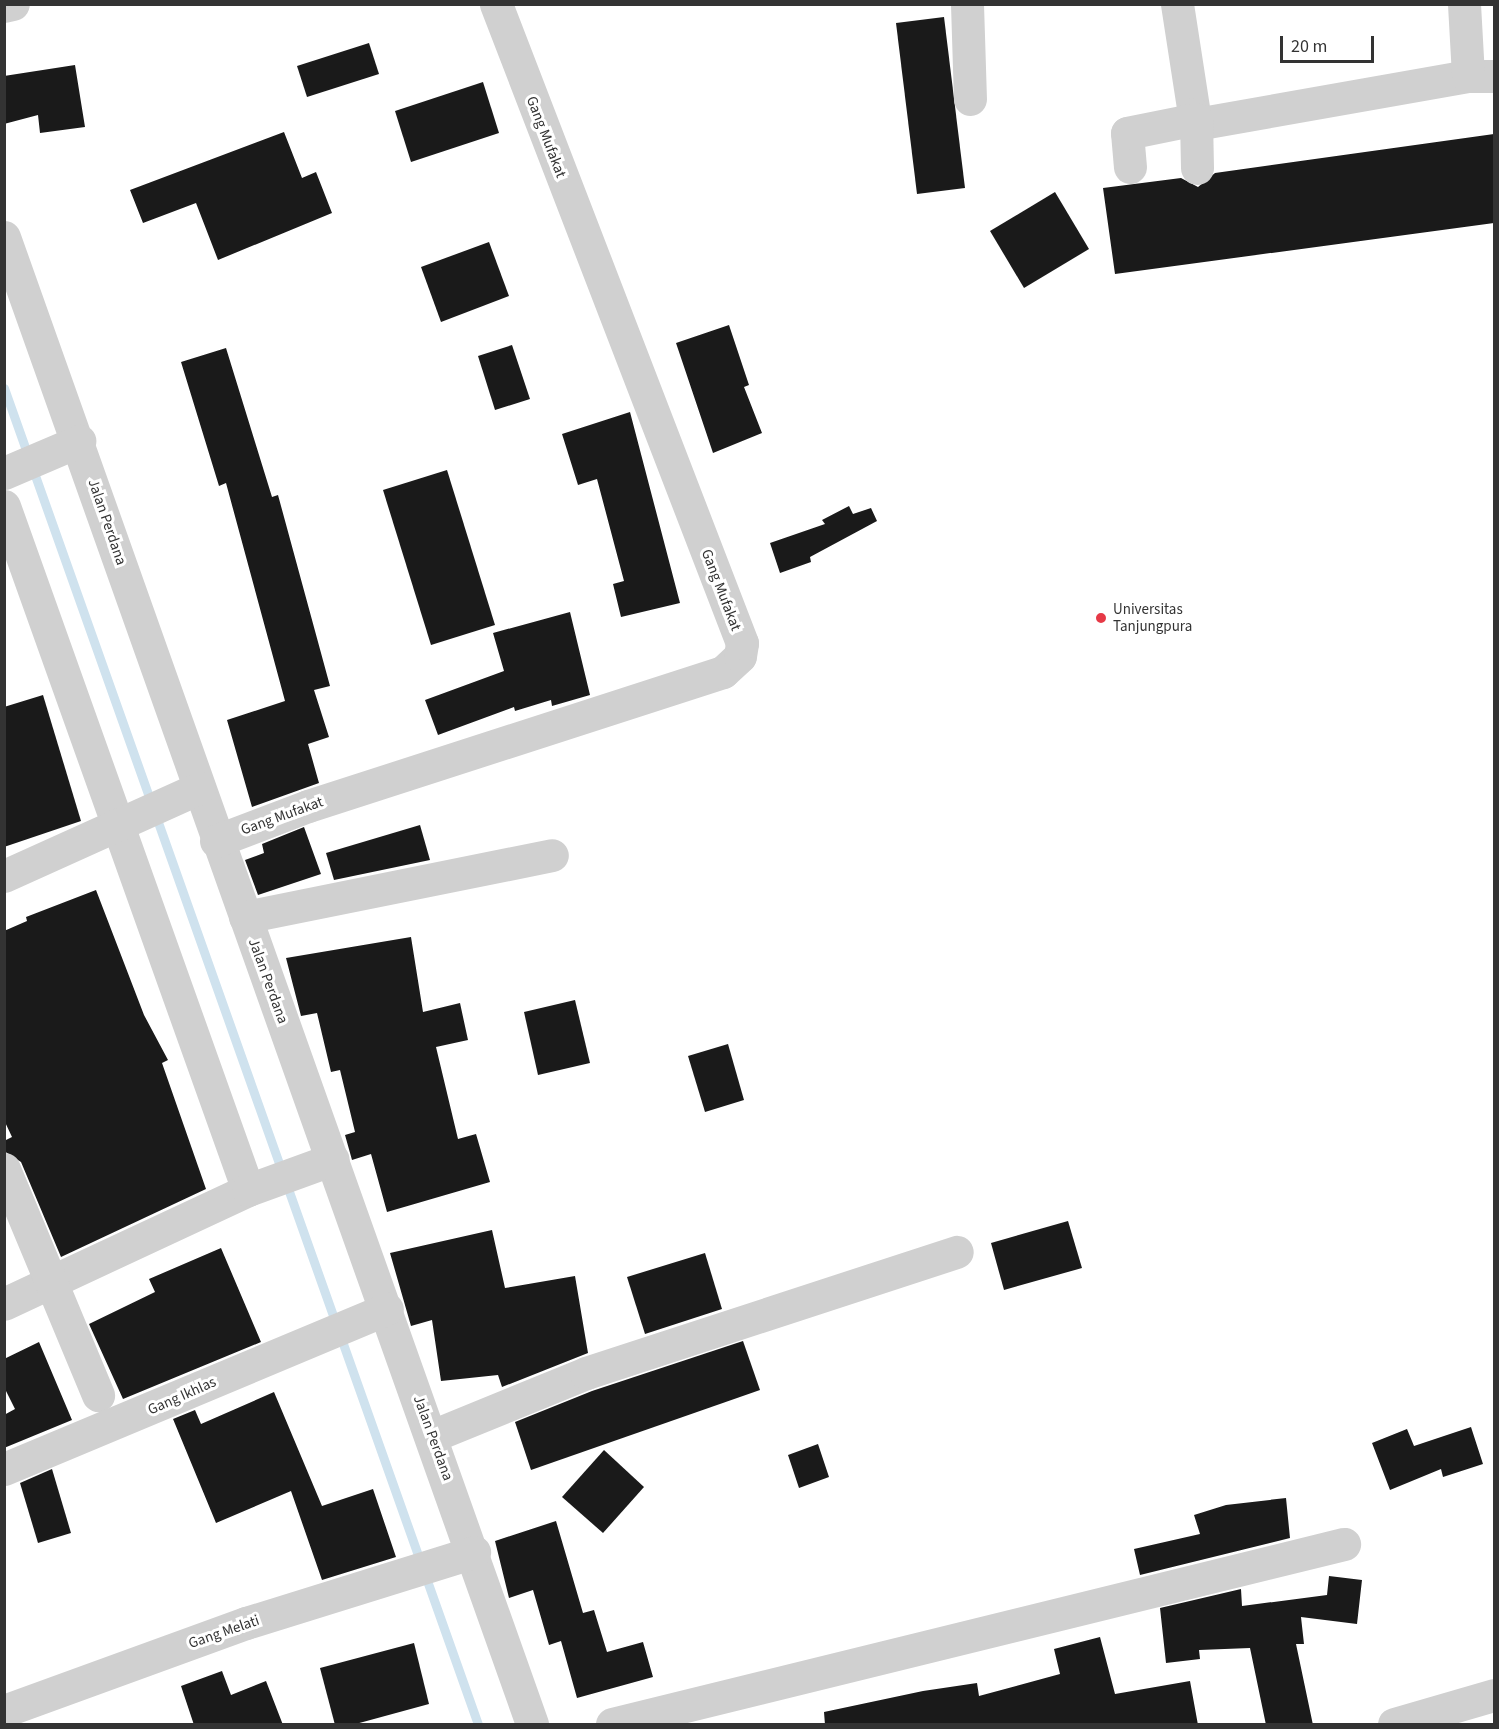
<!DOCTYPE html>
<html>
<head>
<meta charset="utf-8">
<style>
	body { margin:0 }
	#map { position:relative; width:1499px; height:1729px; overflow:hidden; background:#fff; font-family:"Source Sans 3",sans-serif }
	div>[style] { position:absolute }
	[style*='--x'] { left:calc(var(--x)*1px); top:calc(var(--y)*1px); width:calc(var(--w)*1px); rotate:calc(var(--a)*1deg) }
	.stream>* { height:9px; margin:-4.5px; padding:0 4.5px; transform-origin:4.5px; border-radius:4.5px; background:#cfe2ee }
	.building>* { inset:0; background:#1a1a1a }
	.minor>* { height:33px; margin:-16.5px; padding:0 16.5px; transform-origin:16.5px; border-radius:16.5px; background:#d0d0d0 }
	.dots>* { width:16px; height:16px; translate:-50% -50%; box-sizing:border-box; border:3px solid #fff; border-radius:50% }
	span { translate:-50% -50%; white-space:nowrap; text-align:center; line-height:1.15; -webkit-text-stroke:6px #fff; paint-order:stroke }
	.street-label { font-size:15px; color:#333 }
	.poi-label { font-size:15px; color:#333 }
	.left { translate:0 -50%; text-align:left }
	.frame { position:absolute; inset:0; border:6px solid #333; pointer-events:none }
	.scale { position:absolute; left:1280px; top:36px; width:94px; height:27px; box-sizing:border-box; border:3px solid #333; border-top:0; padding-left:8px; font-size:18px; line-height:21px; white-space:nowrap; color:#333; -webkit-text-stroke:4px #fff; paint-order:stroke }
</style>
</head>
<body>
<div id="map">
	<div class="stream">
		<i style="--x:4;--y:388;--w:1418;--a:70.47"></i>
	</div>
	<div class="building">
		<i style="clip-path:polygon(944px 17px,965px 188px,917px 194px,896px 23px)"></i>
		<i style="clip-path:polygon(369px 43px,379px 74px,307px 97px,297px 66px)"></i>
		<i style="clip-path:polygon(75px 65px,85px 127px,40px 133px,38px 115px,4px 124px,4px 76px)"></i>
		<i style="clip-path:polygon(483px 82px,499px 133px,411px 162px,395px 111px)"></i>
		<i style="clip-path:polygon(284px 132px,302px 178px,316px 172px,332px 213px,218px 260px,196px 203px,143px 223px,130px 190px)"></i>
		<i style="clip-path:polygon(1494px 134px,1494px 223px,1115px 274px,1103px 188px,1181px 178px,1198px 187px,1215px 173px)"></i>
		<i style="clip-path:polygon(1055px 192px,1089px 249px,1024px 288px,990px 231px)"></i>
		<i style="clip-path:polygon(489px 242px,509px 296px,441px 322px,421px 267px)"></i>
		<i style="clip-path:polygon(729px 325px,749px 385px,744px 387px,762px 433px,713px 453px,676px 343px)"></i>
		<i style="clip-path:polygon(512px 345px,530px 399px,495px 410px,478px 356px)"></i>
		<i style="clip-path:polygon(226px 348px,272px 497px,278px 495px,330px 686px,314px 690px,329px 737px,308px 744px,319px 783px,252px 807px,227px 720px,285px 701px,226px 483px,219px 486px,181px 362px)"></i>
		<i style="clip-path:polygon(630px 412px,680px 603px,621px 617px,613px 584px,624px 581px,597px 479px,578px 485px,562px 434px)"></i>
		<i style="clip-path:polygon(447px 470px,495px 625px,431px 645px,383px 490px)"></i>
		<i style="clip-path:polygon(849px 506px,853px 514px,871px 508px,877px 521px,810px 557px,811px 562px,780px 573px,770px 543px,825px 524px,822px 520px)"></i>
		<i style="clip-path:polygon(570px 612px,590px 695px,552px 706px,551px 700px,515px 711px,514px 707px,438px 735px,425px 700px,504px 671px,493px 633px)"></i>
		<i style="clip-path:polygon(43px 695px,81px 821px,4px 847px,4px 707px)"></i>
		<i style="clip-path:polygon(420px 825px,430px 860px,334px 880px,326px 853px)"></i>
		<i style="clip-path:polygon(304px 827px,321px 874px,258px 895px,245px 860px,264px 853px,262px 844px)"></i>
		<i style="clip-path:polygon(96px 890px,144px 1015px,168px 1060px,162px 1063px,206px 1189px,61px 1257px,21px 1162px,4px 1151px,4px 1141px,12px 1137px,4px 1120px,4px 931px,27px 921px,26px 917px)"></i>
		<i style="clip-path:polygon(411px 937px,423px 1012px,460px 1003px,468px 1040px,436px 1047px,458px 1139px,476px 1134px,490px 1182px,387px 1212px,371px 1154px,352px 1160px,345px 1135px,355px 1132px,340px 1070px,331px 1072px,317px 1013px,301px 1016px,286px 958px)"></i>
		<i style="clip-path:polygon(575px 1000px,590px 1063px,538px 1075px,524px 1012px)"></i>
		<i style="clip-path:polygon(728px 1044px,744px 1100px,705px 1112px,688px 1056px)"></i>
		<i style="clip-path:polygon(1068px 1221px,1082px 1268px,1004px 1290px,991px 1243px)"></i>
		<i style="clip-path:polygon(492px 1230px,505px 1288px,575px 1276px,588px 1353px,502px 1387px,498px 1375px,441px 1381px,432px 1320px,411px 1326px,390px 1253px)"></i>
		<i style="clip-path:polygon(221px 1248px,261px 1342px,123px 1399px,89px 1324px,155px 1292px,149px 1279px)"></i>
		<i style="clip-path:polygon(705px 1253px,722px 1309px,645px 1334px,627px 1277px)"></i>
		<i style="clip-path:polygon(743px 1341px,760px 1390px,531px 1470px,515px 1422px,592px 1391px)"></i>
		<i style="clip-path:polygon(39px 1342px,72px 1420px,4px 1448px,4px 1415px,15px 1409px,4px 1387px,4px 1359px)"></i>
		<i style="clip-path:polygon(274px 1392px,322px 1506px,373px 1489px,396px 1557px,322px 1580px,291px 1491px,216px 1523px,173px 1419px,195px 1410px,201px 1424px)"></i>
		<i style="clip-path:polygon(1471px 1427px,1483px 1464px,1443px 1477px,1441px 1469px,1390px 1490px,1372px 1443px,1407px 1429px,1414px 1446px)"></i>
		<i style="clip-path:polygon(818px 1444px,829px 1477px,799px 1488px,788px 1455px)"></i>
		<i style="clip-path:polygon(604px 1450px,644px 1487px,603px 1533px,562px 1497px)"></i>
		<i style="clip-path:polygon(52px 1469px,71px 1533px,38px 1543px,20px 1483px)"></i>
		<i style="clip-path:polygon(1286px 1498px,1290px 1538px,1140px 1575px,1134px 1549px,1200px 1534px,1194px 1515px,1226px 1505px)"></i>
		<i style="clip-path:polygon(556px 1521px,583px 1613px,594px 1610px,607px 1652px,643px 1642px,653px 1677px,577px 1698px,561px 1641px,549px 1645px,533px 1590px,509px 1598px,495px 1541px)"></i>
		<i style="clip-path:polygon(1329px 1576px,1362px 1580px,1357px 1624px,1301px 1617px,1304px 1644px,1296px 1644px,1313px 1725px,1266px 1725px,1250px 1648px,1199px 1650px,1200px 1659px,1166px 1663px,1160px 1608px,1241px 1589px,1242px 1606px,1327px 1595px)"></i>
		<i style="clip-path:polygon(1100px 1637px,1115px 1694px,1190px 1681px,1198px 1725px,825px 1725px,824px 1712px,923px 1691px,977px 1683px,979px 1696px,1060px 1674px,1054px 1649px)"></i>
		<i style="clip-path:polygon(414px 1643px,429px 1704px,352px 1725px,335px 1725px,320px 1668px)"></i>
		<i style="clip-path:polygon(222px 1671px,231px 1695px,266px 1681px,283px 1725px,194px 1725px,181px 1686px)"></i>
	</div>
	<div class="minor">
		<i style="--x:967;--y:4;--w:95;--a:88.2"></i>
		<i style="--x:1177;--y:4;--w:111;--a:81.2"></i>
		<i style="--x:1194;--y:114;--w:12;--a:48"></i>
		<i style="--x:1202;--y:123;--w:270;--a:-10"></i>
		<i style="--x:1468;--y:76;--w:26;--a:0"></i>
		<i style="--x:1464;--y:4;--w:72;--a:86.8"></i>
		<i style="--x:4;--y:6;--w:9;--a:-13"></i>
		<i style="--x:1130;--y:167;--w:34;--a:-95"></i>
		<i style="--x:1127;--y:133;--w:70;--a:-11.5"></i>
		<i style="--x:1196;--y:119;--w:49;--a:88.8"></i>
		<i style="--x:4;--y:237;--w:1578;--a:70.45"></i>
		<i style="--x:4;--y:473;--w:82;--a:-23.1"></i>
		<i style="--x:4;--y:506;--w:726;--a:70.37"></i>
		<i style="--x:248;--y:1190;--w:269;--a:155"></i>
		<i style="--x:216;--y:841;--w:98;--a:-20.8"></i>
		<i style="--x:308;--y:806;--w:436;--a:-17.9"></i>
		<i style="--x:723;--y:672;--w:23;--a:-43"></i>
		<i style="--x:740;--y:656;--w:13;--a:-81"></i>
		<i style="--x:742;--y:643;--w:685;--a:-111.06"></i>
		<i style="--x:4;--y:876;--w:214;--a:-24.3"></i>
		<i style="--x:245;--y:917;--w:313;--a:-11.4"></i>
		<i style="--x:4;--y:1169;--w:245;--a:67.4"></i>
		<i style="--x:248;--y:1190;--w:90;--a:-20"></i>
		<i style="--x:432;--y:1436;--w:166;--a:-22.2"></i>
		<i style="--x:586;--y:1373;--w:390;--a:-18.1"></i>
		<i style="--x:4;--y:1469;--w:415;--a:-22.7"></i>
		<i style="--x:4;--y:1711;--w:258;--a:-20"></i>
		<i style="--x:246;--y:1623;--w:239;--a:-17.3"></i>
		<i style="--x:612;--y:1724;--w:754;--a:-13.82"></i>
		<i style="--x:1394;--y:1724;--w:104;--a:-16.2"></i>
	</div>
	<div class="dots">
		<i style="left:1101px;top:618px;background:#e63946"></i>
	</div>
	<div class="street-label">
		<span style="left:546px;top:137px;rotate:69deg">Gang Mufakat</span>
		<span style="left:107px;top:522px;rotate:71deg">Jalan Perdana</span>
		<span style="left:721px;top:590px;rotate:69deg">Gang Mufakat</span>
		<span style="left:282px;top:816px;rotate:-20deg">Gang Mufakat</span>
		<span style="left:268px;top:981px;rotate:70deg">Jalan Perdana</span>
		<span style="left:182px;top:1396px;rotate:-24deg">Gang Ikhlas</span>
		<span style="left:433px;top:1438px;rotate:70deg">Jalan Perdana</span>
		<span style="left:224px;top:1632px;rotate:-19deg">Gang Melati</span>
	</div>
	<div class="poi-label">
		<span class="left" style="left:1113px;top:618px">Universitas<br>Tanjungpura</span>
	</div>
	<div class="frame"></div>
	<div class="scale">20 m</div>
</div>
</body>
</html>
